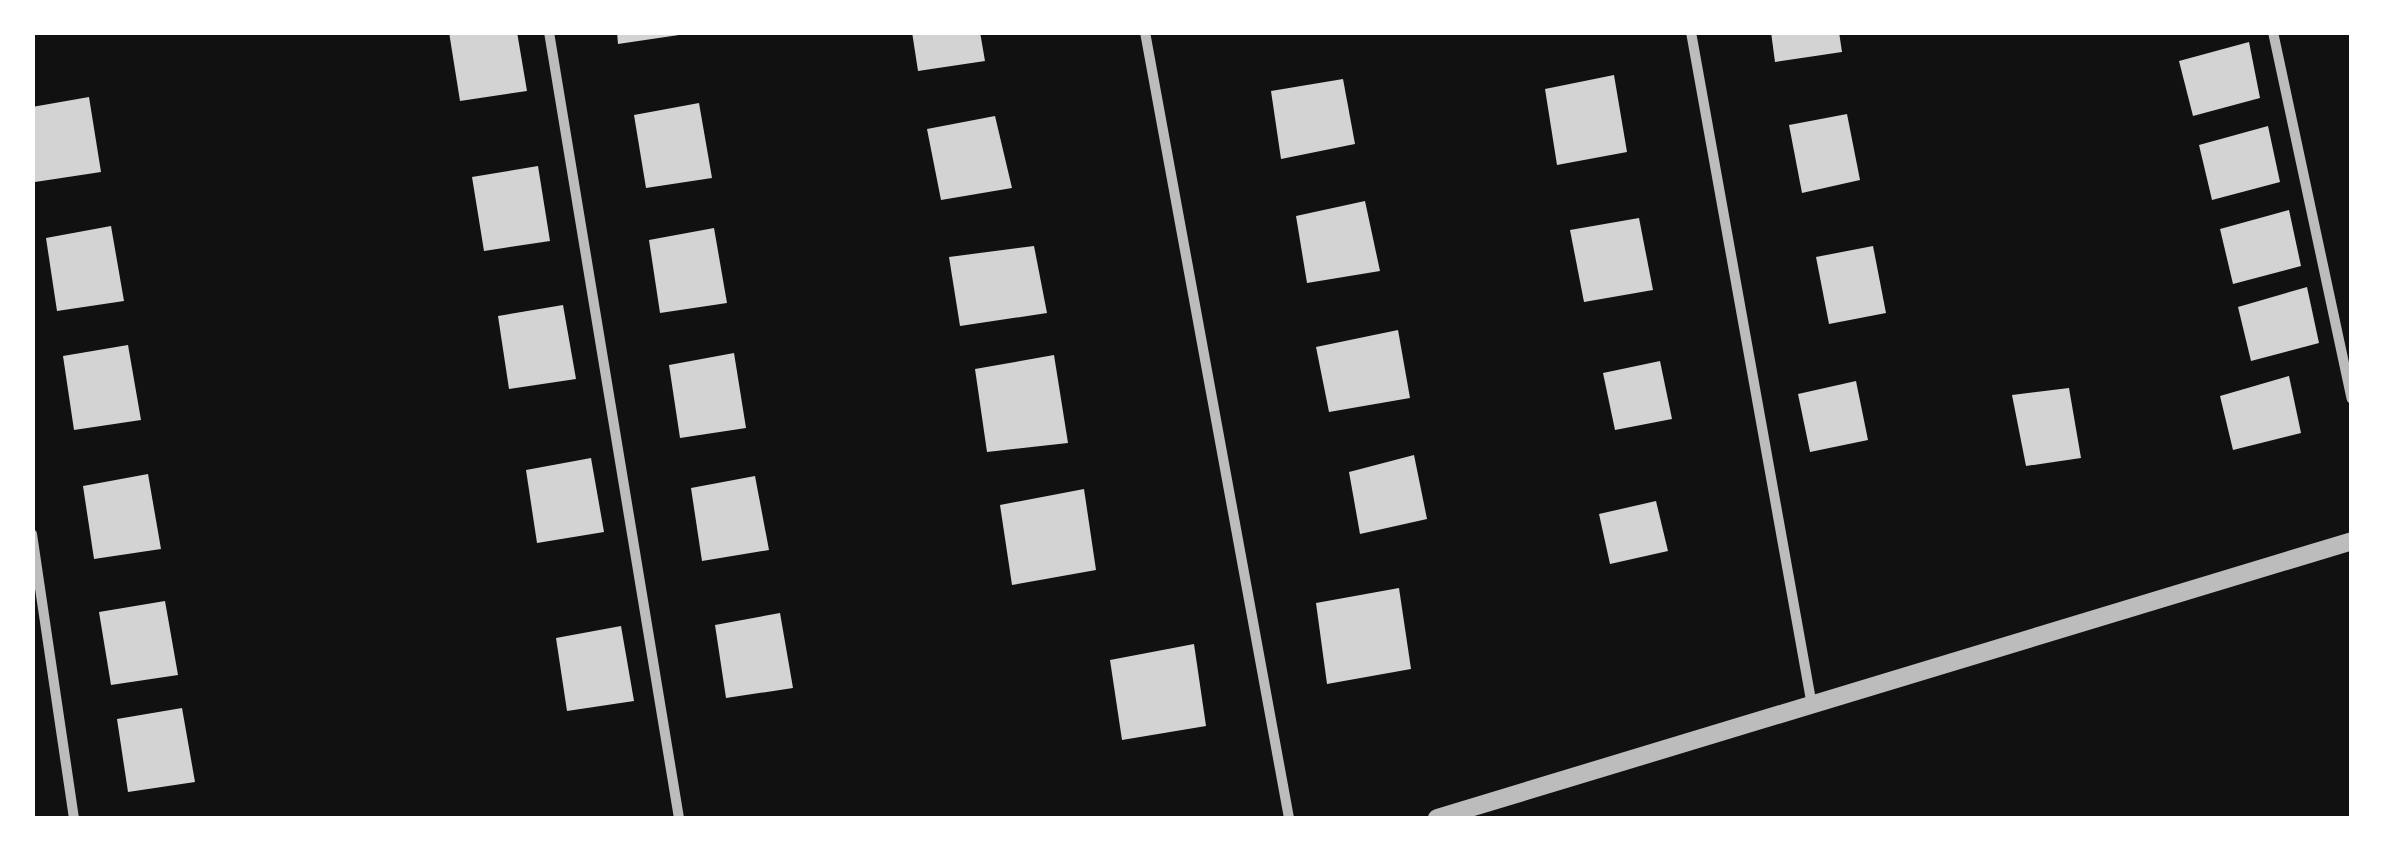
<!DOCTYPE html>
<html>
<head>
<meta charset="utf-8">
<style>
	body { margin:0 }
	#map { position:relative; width:2384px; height:851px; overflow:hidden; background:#111; font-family:"Roboto Condensed",sans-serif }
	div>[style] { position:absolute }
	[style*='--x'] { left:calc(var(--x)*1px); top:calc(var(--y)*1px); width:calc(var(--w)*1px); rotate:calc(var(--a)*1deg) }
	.building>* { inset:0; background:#d3d3d3 }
	.minor>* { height:10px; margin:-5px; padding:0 5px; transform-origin:5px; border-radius:5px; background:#bcbcbc }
	.tertiary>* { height:18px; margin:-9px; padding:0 9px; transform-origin:9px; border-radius:9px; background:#bcbcbc }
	span { translate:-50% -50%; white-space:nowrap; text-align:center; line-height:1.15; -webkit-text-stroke:8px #fff; paint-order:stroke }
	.frame { position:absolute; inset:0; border:35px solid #fff; pointer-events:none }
</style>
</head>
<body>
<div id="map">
	<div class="building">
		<i style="clip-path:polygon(449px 32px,517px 32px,527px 91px,460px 101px)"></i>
		<i style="clip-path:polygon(617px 32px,679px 32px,679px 35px,618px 44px)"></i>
		<i style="clip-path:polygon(912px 32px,980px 32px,985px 61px,918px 71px)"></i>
		<i style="clip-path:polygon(1771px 32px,1839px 32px,1842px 52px,1775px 62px)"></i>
		<i style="clip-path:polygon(2249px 42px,2260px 98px,2193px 116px,2179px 61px)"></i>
		<i style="clip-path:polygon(1614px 75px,1627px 152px,1557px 165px,1545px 89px)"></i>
		<i style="clip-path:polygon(1343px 79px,1355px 144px,1281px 159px,1271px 91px)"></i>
		<i style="clip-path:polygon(89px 97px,101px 172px,35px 182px,32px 107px)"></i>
		<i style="clip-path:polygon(699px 103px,712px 178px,646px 188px,634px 115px)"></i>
		<i style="clip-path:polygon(1847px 114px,1860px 180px,1802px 193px,1789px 125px)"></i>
		<i style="clip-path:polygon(995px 116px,1012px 188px,941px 200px,927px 129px)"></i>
		<i style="clip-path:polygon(2268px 126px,2280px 182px,2212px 200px,2199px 145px)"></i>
		<i style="clip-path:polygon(538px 166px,550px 241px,484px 251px,472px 177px)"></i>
		<i style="clip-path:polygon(1365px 201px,1380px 271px,1307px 283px,1296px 216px)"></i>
		<i style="clip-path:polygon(2289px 210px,2301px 266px,2233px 284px,2220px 229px)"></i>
		<i style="clip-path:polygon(1639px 218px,1653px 290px,1584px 302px,1570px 230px)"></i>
		<i style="clip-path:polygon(111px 226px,124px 301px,57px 311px,46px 238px)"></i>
		<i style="clip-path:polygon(714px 228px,727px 303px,660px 313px,649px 240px)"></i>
		<i style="clip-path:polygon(1034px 246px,1047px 313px,960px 326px,949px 257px)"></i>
		<i style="clip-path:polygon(1873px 246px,1886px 313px,1829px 324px,1816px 257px)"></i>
		<i style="clip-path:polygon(2307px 287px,2319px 343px,2251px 361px,2238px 307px)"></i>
		<i style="clip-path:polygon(563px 305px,576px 379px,509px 389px,498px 316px)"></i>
		<i style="clip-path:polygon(1398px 330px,1410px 398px,1329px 412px,1316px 347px)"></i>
		<i style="clip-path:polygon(128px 345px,141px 420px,74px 430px,63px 356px)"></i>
		<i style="clip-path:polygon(734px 353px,746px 428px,680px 438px,669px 365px)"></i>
		<i style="clip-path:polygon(1054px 355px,1068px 443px,987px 452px,975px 369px)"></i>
		<i style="clip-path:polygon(1660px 361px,1672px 419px,1615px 430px,1603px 373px)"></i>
		<i style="clip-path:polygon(2289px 376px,2301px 433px,2233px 450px,2220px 396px)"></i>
		<i style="clip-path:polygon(1856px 381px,1868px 440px,1810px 452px,1798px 394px)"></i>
		<i style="clip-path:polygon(2069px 388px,2081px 458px,2026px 466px,2012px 395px)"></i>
		<i style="clip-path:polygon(1414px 455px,1427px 519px,1360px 534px,1349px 472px)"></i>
		<i style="clip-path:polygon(591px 458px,604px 532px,537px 543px,526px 470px)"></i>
		<i style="clip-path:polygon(148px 474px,161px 549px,94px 559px,83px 486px)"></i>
		<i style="clip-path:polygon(755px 476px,769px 550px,702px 561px,691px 488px)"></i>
		<i style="clip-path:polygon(1084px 489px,1096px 570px,1012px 585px,1000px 505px)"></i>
		<i style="clip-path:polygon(1656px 501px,1668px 551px,1610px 564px,1599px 514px)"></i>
		<i style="clip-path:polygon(1399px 588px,1411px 669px,1327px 684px,1316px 603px)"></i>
		<i style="clip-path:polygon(165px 601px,178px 675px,111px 685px,99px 612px)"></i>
		<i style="clip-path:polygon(780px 613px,793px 688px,726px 698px,715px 625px)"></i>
		<i style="clip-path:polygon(621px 626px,634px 701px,567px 711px,556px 638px)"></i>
		<i style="clip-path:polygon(1194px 644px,1206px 726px,1122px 740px,1110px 660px)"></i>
		<i style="clip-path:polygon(182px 708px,195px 782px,128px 792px,117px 719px)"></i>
	</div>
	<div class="minor">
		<i style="--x:549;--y:32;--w:797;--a:80.61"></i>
		<i style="--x:1145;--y:32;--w:799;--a:79.62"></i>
		<i style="--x:1691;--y:32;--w:685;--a:79.82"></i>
		<i style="--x:2273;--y:32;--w:375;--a:77.9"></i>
		<i style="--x:32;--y:534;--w:287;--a:81.6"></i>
	</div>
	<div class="tertiary">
		<i style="--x:1437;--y:818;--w:956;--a:-16.84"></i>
	</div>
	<div class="frame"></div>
</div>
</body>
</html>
